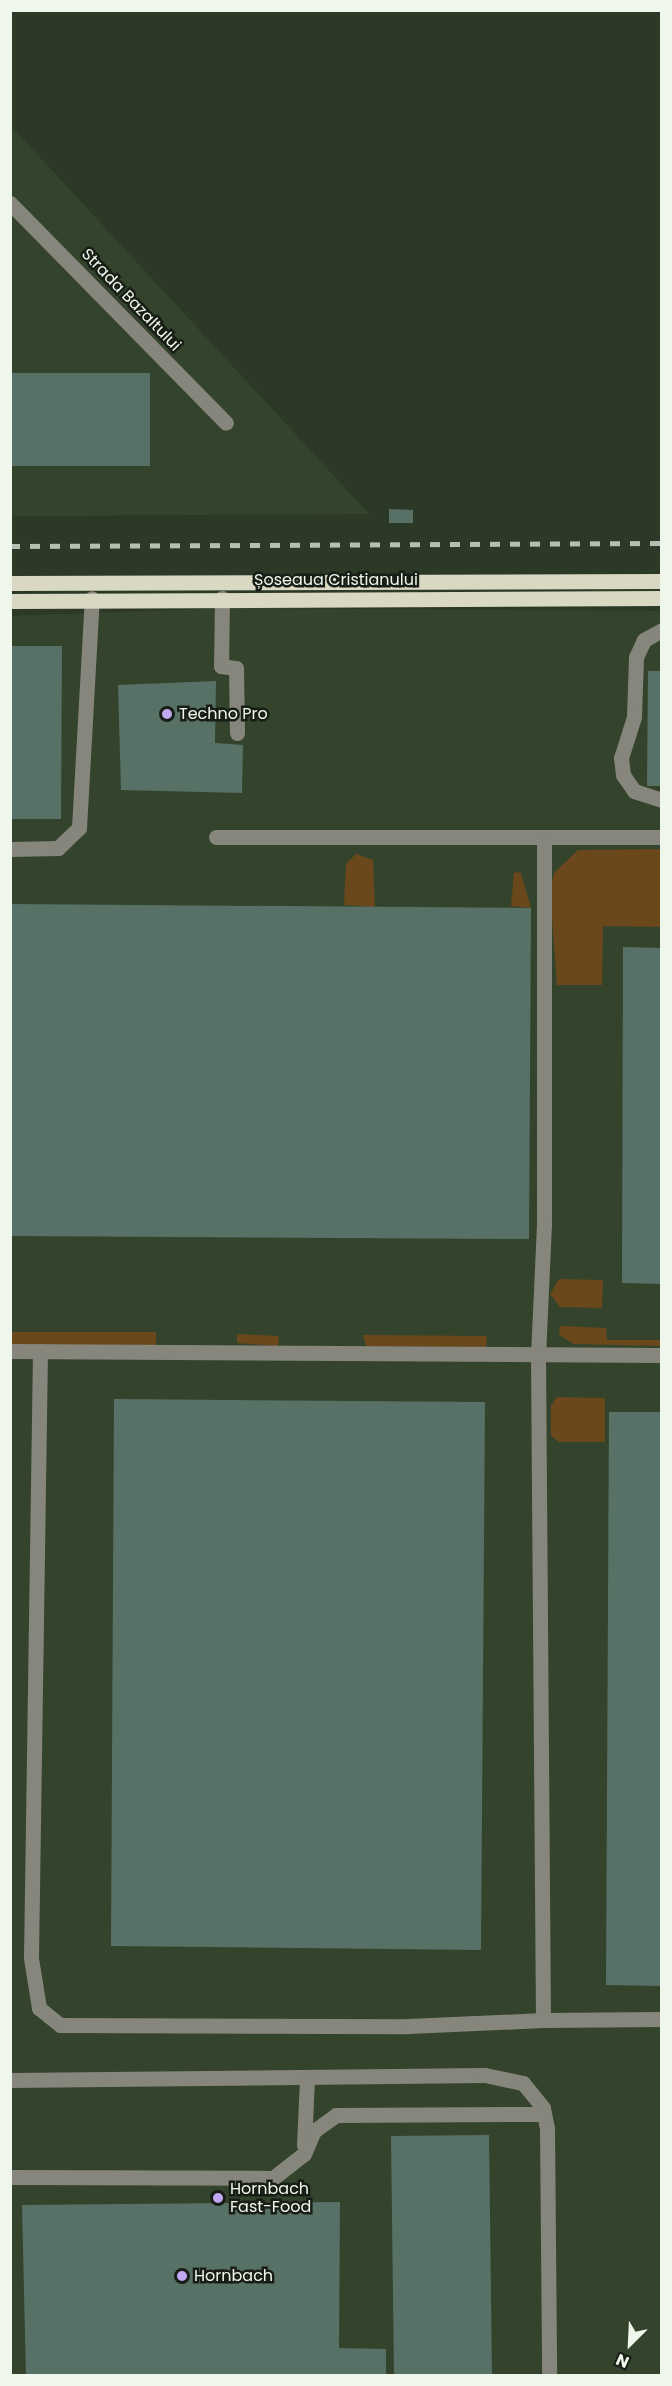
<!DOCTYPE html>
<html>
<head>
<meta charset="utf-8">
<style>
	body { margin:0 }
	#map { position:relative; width:672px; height:2386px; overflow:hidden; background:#2c3927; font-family:Poppins,sans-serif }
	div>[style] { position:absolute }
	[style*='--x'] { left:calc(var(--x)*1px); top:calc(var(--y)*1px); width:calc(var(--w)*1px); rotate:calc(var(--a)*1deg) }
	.built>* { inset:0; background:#34442c }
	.green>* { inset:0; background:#6a481b }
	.building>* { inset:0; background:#577167 }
	.minor>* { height:15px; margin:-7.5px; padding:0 7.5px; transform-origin:7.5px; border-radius:7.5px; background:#87867c }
	.major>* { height:15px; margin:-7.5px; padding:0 7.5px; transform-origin:7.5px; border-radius:7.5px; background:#d9d8c2 }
	.rail>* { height:4.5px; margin-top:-2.25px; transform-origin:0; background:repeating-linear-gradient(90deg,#b5bfb2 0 10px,transparent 0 20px) }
	.dots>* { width:16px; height:16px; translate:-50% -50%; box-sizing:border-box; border:3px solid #181e16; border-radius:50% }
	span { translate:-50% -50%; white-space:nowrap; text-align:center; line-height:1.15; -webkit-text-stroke:5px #181e16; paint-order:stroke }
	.street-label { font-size:16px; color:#eff7ec }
	.poi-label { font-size:16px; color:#eff7ec }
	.left { translate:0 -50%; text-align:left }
	.frame { position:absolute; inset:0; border:12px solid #eff7ec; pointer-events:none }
	.north { position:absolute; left:600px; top:2314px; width:60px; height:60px; -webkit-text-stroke:4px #181e16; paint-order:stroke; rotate:204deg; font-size:16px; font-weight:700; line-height:24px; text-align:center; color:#eff7ec }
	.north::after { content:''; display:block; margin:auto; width:21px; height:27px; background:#eff7ec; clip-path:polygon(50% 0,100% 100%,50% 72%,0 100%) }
</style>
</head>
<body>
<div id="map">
	<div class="built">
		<i style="clip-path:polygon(11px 126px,369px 514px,11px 516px)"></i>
		<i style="clip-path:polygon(231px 608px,661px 611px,661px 2375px,11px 2376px,11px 616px)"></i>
	</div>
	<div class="green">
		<i style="clip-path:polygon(661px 849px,661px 927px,603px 926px,602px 985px,557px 985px,550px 891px,554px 873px,578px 850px)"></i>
		<i style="clip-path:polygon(356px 854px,373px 860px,375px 907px,344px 905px,346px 864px)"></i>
		<i style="clip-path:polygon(514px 872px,521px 873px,531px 908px,511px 906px)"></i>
		<i style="clip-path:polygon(559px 1279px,603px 1280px,602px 1308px,560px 1307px,550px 1294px)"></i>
		<i style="clip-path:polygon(560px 1326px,606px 1328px,607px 1340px,661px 1340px,661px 1346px,574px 1344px,559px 1335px)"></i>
		<i style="clip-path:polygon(11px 1332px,156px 1332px,156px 1348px,11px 1348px)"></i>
		<i style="clip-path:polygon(237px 1334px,279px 1336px,278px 1346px,237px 1343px)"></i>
		<i style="clip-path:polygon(363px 1335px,487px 1336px,486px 1347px,366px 1346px)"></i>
		<i style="clip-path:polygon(557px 1397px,605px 1398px,605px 1442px,559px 1442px,551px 1436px,551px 1406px)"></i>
	</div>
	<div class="building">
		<i style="clip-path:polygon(10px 373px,150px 373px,150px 466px,10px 466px)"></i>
		<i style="clip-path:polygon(389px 509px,413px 510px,413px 523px,389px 523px)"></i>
		<i style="clip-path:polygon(10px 646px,62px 646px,61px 819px,10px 819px)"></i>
		<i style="clip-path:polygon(648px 671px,662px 671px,662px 786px,647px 786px)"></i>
		<i style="clip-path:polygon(216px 681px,215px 743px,243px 745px,242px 793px,121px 790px,118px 685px)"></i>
		<i style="clip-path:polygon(10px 904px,531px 908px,529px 1239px,10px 1236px)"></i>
		<i style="clip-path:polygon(623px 947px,662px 948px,662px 1284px,622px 1283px)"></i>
		<i style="clip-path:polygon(114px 1399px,485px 1402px,481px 1950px,111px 1946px)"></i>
		<i style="clip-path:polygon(609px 1412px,662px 1412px,662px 1986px,606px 1985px)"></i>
		<i style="clip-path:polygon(489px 2135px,492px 2376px,394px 2376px,391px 2136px)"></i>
		<i style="clip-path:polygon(340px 2202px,339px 2348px,386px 2349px,386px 2376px,26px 2376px,22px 2205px)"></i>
	</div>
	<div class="minor">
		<i style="--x:10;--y:203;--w:308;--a:45.5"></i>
		<i style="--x:222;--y:598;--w:68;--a:90.8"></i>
		<i style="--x:221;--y:666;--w:15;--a:8"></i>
		<i style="--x:236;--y:668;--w:65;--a:89.1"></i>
		<i style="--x:662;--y:630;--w:21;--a:151"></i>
		<i style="--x:644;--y:640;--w:19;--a:115"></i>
		<i style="--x:636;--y:657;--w:60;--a:91.9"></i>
		<i style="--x:634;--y:717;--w:43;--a:107.6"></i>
		<i style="--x:621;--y:758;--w:17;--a:83"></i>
		<i style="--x:623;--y:775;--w:19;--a:55"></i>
		<i style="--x:634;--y:791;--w:29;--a:18"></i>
		<i style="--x:216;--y:837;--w:446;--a:0"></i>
		<i style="--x:544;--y:837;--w:387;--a:90"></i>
		<i style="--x:544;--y:1224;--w:131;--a:92.6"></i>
		<i style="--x:538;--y:1355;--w:665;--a:89.57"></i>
		<i style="--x:543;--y:2020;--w:119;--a:-0.5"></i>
		<i style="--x:10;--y:849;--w:48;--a:-1.2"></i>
		<i style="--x:58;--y:848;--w:29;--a:-44"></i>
		<i style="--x:79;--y:828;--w:230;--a:-86.8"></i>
		<i style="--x:10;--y:1351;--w:652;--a:0.35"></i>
		<i style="--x:40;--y:1351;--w:607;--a:90.85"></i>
		<i style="--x:31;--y:1958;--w:51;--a:80.9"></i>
		<i style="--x:39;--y:2008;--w:27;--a:39"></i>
		<i style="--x:60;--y:2025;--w:348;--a:0.2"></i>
		<i style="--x:408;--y:2026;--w:135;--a:-2.5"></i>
		<i style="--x:10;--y:2080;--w:475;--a:-0.6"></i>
		<i style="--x:485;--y:2075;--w:39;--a:12"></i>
		<i style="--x:523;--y:2083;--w:32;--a:51"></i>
		<i style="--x:543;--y:2108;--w:20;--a:79"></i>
		<i style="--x:547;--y:2128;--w:248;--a:89.5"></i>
		<i style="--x:304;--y:2145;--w:66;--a:-87.4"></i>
		<i style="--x:10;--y:2177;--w:263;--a:0.2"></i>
		<i style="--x:273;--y:2178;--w:39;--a:-38"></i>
		<i style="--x:304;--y:2154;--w:25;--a:-67"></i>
		<i style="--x:314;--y:2131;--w:27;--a:-36"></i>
		<i style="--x:336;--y:2115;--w:208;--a:-0.3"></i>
	</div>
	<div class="major">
		<i style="--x:10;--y:583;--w:652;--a:-0.18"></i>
		<i style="--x:10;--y:601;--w:652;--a:-0.26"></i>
	</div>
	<div class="rail">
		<i style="--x:10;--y:546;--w:652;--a:-0.26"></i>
	</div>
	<div class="dots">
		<i style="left:167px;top:714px;background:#c2a8f2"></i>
		<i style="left:218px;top:2198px;background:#c2a8f2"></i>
		<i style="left:182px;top:2276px;background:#c2a8f2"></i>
	</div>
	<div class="street-label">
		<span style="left:131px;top:300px;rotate:46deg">Strada Bazaltului</span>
		<span style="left:336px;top:580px">Șoseaua Cristianului</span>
	</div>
	<div class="poi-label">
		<span class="left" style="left:179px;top:714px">Techno Pro</span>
		<span class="left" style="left:230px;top:2198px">Hornbach<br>Fast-Food</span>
		<span class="left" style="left:194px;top:2276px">Hornbach</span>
	</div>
	<div class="frame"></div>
	<div class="north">N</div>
</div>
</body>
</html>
